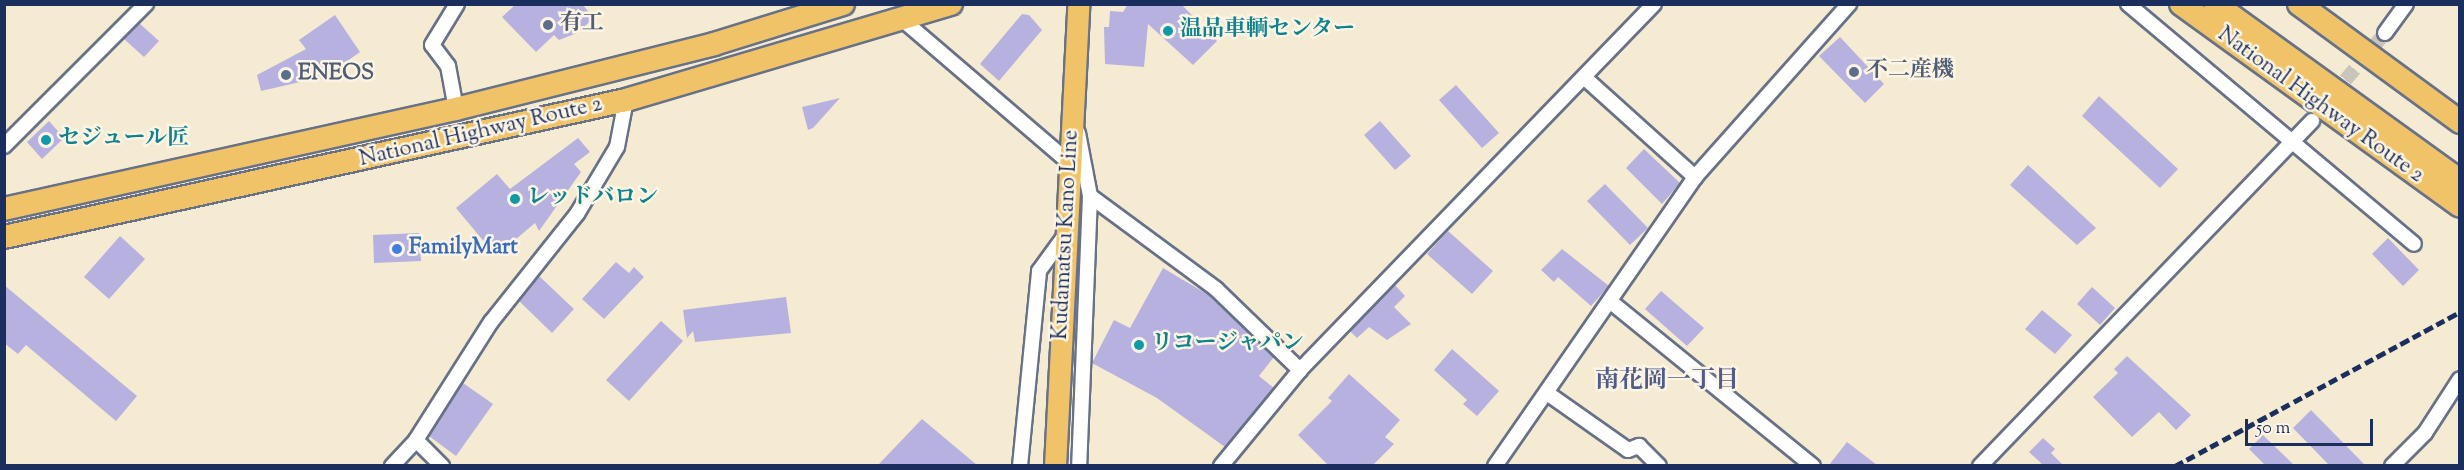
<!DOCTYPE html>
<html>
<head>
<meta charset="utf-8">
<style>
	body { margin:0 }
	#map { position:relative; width:2464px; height:470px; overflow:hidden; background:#f5ebd2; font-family:"Sorts Mill Goudy","Noto Serif JP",serif }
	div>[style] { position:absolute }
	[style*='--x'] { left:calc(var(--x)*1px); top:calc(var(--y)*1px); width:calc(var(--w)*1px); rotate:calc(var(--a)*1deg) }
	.building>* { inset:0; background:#b7b1df }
	.minor-tunnel>* { height:14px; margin-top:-7px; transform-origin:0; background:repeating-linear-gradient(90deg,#c9c5bb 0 14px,transparent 0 21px) }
	.roads { filter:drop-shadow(2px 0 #677187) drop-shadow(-2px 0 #677187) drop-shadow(0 2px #677187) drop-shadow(0 -2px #677187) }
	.minor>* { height:14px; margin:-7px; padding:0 7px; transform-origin:7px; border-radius:7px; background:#fff }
	.primary>* { height:21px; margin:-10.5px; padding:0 10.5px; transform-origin:10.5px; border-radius:10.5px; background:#f1c369 }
	.trunk>* { height:22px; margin:-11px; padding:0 11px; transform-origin:11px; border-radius:11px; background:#f1c369 }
	.rail>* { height:4.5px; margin-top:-2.25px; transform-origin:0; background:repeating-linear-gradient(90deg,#1b2f5e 0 9px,transparent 0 13.5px) }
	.dots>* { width:16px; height:16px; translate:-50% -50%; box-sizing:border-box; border:3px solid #fcf5e5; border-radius:50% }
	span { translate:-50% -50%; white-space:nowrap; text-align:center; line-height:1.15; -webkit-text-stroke:5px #fcf5e5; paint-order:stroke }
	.service-label { font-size:22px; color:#4e5e75; font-weight:700 }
	.left { translate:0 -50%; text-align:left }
	.culture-label { font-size:22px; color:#0d838f; font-weight:700 }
	.street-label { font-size:22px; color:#1b2f5e }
	.shop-label { font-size:22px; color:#366cbe; font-weight:700 }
	.neighbourhood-label { font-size:24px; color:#525c8b; font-weight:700 }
	.frame { position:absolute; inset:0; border:6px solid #1b2f5e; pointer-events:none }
	.scale { position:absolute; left:2245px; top:419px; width:128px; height:27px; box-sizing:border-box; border:3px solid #1b2f5e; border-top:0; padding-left:8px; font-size:18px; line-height:21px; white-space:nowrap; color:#1b2f5e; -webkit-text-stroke:4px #fcf5e5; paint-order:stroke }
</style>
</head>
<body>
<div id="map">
	<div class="building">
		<i style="clip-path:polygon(516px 4px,582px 4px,594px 18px,577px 33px,559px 40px,554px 35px,536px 52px,502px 17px)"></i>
		<i style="clip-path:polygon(1128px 4px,1181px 4px,1217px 41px,1193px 65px,1148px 24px,1144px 67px,1105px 64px,1104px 27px,1109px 27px,1110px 11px,1123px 12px)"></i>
		<i style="clip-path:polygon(1022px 14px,1029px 15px,1042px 30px,999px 81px,980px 64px)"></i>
		<i style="clip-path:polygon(335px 15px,360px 52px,326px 76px,261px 91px,257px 75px,306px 49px,299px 40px)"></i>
		<i style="clip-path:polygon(139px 23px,159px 41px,144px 57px,124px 39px)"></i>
		<i style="clip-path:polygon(1840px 37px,1884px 84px,1865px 103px,1819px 56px)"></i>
		<i style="clip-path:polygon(1456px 85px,1499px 133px,1482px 148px,1439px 100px)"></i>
		<i style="clip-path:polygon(2099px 96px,2178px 169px,2160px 188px,2082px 116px)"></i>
		<i style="clip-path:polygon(840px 98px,813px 128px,808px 130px,802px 107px)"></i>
		<i style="clip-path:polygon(49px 121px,64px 138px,42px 159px,27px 142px)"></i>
		<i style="clip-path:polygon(1380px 121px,1411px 156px,1395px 170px,1364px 135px)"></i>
		<i style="clip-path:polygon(578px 138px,590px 152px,574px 164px,581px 172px,539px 231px,535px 223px,496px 256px,456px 208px,497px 174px,510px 189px)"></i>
		<i style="clip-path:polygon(1644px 149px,1680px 183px,1662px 204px,1626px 168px)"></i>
		<i style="clip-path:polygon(2028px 165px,2096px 228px,2077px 245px,2010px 185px)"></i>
		<i style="clip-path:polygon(1605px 184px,1648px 228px,1630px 245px,1587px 201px)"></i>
		<i style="clip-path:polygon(1448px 231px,1493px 271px,1472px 294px,1427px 254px)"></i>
		<i style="clip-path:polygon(419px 233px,421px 261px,374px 263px,373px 235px)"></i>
		<i style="clip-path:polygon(120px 236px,145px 259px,109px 299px,84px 277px)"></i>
		<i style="clip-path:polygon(2388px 238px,2419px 270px,2403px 286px,2372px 254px)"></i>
		<i style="clip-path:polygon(1562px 249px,1609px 286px,1591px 306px,1558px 277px,1554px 282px,1541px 270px)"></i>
		<i style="clip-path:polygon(616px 262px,629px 273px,634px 267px,644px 277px,604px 319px,582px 299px)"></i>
		<i style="clip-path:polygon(1163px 268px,1207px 294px,1274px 357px,1259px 376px,1274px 388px,1225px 447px,1157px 398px,1092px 363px,1114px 320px,1130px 328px)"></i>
		<i style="clip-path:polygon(539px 276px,574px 309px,552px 333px,519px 301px)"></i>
		<i style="clip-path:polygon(4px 285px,137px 396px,116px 421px,26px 345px,18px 354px,4px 343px)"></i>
		<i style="clip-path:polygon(1395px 285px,1405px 296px,1394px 307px,1411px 324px,1387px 340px,1369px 327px,1357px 338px,1350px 331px)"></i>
		<i style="clip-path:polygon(2092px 287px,2115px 308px,2100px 325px,2077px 304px)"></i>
		<i style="clip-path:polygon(1661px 291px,1704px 328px,1687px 346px,1645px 309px)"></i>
		<i style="clip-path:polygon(786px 297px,791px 333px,695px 342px,693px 331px,687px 338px,683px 310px)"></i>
		<i style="clip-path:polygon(2042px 310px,2072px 335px,2055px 354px,2025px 329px)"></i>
		<i style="clip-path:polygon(661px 321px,683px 341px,629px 401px,606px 380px)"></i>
		<i style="clip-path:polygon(1452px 349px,1499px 391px,1477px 416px,1463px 404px,1467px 400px,1434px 370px)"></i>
		<i style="clip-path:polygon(2127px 356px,2191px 415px,2176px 430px,2159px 412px,2132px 437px,2093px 397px,2118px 373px,2114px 369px)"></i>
		<i style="clip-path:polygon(1349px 374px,1400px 420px,1385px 437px,1394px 444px,1373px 465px,1328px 465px,1298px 435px,1332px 401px,1328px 398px)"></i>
		<i style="clip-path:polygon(463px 383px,493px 404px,456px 456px,429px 436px)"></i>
		<i style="clip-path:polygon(2311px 410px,2365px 465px,2329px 465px,2293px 428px)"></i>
		<i style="clip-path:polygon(922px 419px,977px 465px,878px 465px)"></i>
		<i style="clip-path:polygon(2263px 435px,2294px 465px,2265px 465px,2249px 449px)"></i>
		<i style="clip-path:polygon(2043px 438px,2055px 449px,2051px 453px,2063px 465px,2043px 465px,2029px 452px)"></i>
		<i style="clip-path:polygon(1847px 442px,1877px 465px,1829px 465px)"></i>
	</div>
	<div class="minor-tunnel">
		<i style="--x:2332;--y:96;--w:82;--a:-49.9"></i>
	</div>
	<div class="roads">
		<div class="minor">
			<i style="--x:2128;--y:4;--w:373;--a:40"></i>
			<i style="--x:904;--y:21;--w:220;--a:40.6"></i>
			<i style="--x:2385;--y:33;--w:36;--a:-54"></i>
			<i style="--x:1586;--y:79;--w:147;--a:42"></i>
			<i style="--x:456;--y:109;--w:44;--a:-100.5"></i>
			<i style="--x:448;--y:66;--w:26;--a:-127"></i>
			<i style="--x:432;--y:45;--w:48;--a:-58.6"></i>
			<i style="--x:1078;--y:133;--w:64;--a:79.2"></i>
			<i style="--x:1090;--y:196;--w:270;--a:92.3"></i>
			<i style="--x:4;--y:146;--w:201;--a:-45"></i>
			<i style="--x:1090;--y:196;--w:157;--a:36.4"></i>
			<i style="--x:1216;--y:289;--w:117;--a:44"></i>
			<i style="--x:1611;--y:302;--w:260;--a:39.1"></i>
			<i style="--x:1547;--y:393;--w:99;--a:35.1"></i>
			<i style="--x:1628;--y:450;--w:12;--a:-20"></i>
			<i style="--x:1639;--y:446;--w:28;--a:45"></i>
			<i style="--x:416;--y:440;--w:37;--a:45"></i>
			<i style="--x:392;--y:466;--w:35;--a:-47"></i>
			<i style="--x:416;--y:440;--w:140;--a:-57.6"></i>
			<i style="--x:491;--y:322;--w:138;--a:-51.5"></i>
			<i style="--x:577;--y:214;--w:78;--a:-59.2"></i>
			<i style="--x:617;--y:147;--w:48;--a:-79.2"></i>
			<i style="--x:1020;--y:466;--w:196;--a:-84.4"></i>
			<i style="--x:1039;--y:271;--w:46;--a:-53.9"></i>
			<i style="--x:1221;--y:466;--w:124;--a:-50.5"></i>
			<i style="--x:1300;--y:370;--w:509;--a:-45.95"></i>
			<i style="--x:1495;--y:466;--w:351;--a:-55.3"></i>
			<i style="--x:1695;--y:177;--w:232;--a:-48.3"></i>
			<i style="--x:1980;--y:466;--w:479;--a:-46.1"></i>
			<i style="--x:2392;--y:466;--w:47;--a:-45"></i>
			<i style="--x:2425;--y:433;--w:64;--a:-57.1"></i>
		</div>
		<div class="primary">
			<i style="--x:1055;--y:466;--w:463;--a:-87.1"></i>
		</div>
		<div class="trunk">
			<i style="--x:2181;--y:4;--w:344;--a:35.9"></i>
			<i style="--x:2215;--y:4;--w:302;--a:35.8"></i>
			<i style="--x:2299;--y:4;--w:200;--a:36.2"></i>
			<i style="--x:4;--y:209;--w:463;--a:-12.5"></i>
			<i style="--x:456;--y:109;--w:266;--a:-14.1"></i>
			<i style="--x:714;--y:44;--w:135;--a:-17.2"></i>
			<i style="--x:4;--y:237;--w:637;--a:-12.42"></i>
			<i style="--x:626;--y:100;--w:339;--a:-16.5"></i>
		</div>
	</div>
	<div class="rail">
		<i style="--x:2175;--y:466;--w:324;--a:-28.4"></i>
	</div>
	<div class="dots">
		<i style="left:548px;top:25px;background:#5c6f8a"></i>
		<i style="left:1168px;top:31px;background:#0f9aa8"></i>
		<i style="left:1854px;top:72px;background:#5c6f8a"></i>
		<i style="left:286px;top:75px;background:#5c6f8a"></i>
		<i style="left:46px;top:140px;background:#0f9aa8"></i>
		<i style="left:515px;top:199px;background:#0f9aa8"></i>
		<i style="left:397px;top:249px;background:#3f7fe0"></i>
		<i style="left:1139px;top:345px;background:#0f9aa8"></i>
	</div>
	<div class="service-label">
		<span class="left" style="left:560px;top:25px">有工</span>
		<span class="left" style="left:1866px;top:72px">不二産機</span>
		<span class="left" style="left:298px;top:75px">ENEOS</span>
	</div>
	<div class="culture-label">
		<span class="left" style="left:1180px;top:31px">温品車輌センター</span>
		<span class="left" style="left:58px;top:140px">セジュール匠</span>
		<span class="left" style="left:527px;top:199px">レッドバロン</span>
		<span class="left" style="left:1151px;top:345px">リコージャパン</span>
	</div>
	<div class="street-label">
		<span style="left:2320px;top:106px;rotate:36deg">National Highway Route 2</span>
		<span style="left:481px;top:133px;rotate:-13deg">National Highway Route 2</span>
		<span style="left:1067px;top:235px;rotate:-87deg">Kudamatsu Kano Line</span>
	</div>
	<div class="shop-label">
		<span class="left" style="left:409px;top:249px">FamilyMart</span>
	</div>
	<div class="neighbourhood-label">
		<span style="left:1667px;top:382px">南花岡一丁目</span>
	</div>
	<div class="frame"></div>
	<div class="scale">50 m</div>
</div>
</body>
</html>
